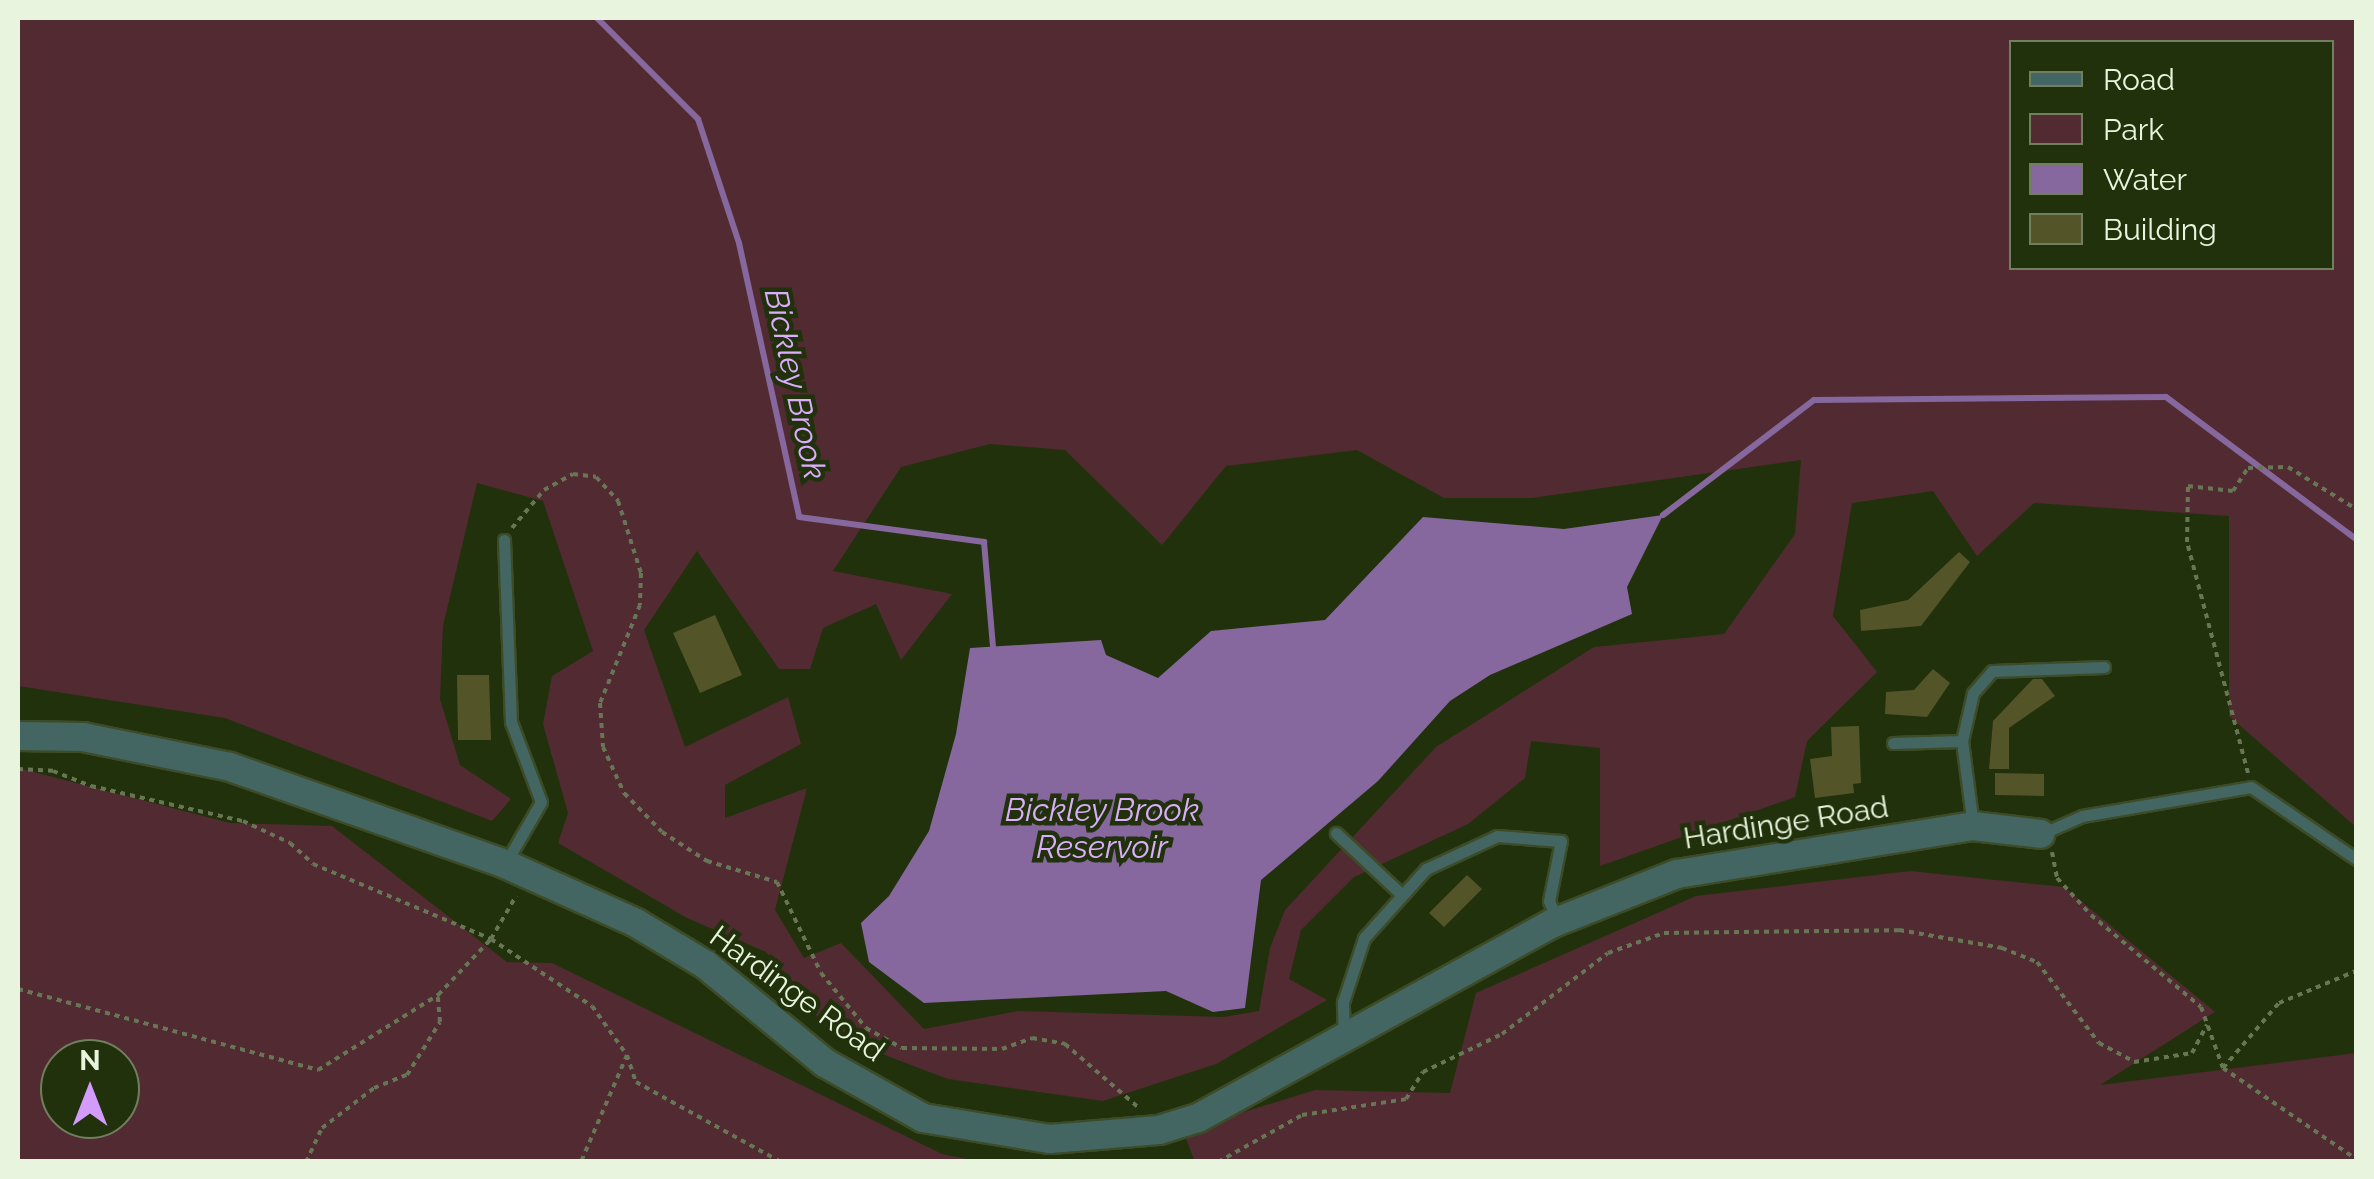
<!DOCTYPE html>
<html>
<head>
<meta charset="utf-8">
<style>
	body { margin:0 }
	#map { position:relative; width:2374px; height:1179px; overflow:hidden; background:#21310b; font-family:Raleway,sans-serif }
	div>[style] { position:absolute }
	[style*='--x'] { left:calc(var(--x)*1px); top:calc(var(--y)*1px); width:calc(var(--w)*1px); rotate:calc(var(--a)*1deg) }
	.green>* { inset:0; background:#512b31 }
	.water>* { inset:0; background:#86689e }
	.stream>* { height:6px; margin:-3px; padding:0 3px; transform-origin:3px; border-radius:3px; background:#86689e }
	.building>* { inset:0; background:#535428 }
	.path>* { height:4px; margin-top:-2px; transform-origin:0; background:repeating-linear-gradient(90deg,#677655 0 5px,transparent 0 10px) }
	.roads { filter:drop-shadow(2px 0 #3d4c28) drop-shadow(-2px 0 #3d4c28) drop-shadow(0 2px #3d4c28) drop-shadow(0 -2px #3d4c28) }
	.service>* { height:11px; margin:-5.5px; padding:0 5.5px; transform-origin:5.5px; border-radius:5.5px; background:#436663 }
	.tertiary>* { height:28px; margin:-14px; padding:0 14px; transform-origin:14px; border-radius:14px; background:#436663 }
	span { translate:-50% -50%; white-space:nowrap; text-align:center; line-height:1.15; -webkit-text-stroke:9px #21310b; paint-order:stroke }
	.street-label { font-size:30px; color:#e8f4dd }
	.water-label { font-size:32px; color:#dbaefd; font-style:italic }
	.frame { position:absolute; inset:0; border:20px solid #e8f4dd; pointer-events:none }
	.legend { position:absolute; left:2009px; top:40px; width:325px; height:230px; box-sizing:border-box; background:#21310b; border:2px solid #717f5f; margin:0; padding:12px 18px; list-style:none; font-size:30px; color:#e8f4dd }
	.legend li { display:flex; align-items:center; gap:20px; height:50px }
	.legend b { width:50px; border:2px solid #717f5f }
	.north { position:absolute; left:40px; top:1039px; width:100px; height:100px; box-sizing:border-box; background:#21310b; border:2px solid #717f5f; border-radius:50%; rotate:0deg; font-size:28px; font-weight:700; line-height:40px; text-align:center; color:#e8f4dd }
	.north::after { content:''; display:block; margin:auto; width:35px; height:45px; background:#d39cfc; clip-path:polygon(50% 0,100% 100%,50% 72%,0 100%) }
</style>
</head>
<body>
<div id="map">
	<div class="green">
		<i style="clip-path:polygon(evenodd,18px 18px,2356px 18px,2356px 827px,2229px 716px,2229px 516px,2034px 503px,1977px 556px,1933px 491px,1852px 503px,1833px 616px,1877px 672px,1807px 741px,1795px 797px,1600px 866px,1600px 748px,1531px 741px,1525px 778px,1468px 824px,1354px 877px,1301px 930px,1289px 979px,1327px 1000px,1216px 1064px,1103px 1101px,948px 1079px,832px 1035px,766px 952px,687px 918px,558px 843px,568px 813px,543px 724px,552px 676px,593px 651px,543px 501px,477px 483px,443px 626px,440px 699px,460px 765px,511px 799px,492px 821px,225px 718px,18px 686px,18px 18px,2012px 42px,2332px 42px,2332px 268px,2012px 268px,2012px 42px,18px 18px,990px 444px,1065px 450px,1162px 545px,1226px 466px,1357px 450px,1444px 498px,1532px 498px,1801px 460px,1795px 534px,1724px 634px,1594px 647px,1436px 747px,1285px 910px,1270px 948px,1259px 1011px,1223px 1017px,1018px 1011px,924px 1029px,841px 943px,804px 958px,775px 910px,807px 788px,725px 818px,725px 785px,801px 744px,788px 697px,685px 747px,644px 630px,697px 551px,779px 669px,810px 669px,823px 628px,876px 604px,901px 660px,952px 594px,833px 571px,901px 467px,990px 444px)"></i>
		<i style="clip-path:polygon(evenodd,18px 768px,230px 823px,332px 826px,507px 962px,552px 963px,942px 1154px,976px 1161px,18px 1161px,18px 768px,60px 1059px,120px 1059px,120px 1119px,60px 1119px,60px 1059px)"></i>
		<i style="clip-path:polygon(1910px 871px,2064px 887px,2215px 1012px,2100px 1085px,2356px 1053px,2356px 1161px,1195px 1162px,1183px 1131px,1315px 1090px,1450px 1093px,1476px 993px,1696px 896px)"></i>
	</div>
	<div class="water">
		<i style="clip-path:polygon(1663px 515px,1627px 587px,1632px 614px,1490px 675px,1450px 701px,1378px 781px,1261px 880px,1245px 1008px,1213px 1012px,1166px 991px,924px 1003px,869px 962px,861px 923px,889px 896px,929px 831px,956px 734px,970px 648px,1101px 640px,1106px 655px,1158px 678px,1211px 631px,1325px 620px,1423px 517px,1564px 529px)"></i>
	</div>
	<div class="stream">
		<i style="--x:597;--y:18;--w:143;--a:45"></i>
		<i style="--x:698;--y:119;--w:131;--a:71.7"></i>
		<i style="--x:739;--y:243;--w:280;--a:77.6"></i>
		<i style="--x:799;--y:517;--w:187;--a:7.7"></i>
		<i style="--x:984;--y:542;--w:105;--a:85.1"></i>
		<i style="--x:1663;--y:515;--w:190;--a:-37.3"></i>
		<i style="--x:1814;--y:400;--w:352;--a:-0.5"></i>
		<i style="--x:2166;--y:397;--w:237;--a:36.8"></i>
	</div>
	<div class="building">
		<i style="clip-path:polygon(1959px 552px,1970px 562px,1921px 626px,1861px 631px,1860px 610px,1908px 600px)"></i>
		<i style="clip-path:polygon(715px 615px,742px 675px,700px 693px,673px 633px)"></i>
		<i style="clip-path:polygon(1933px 669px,1950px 683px,1927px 717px,1885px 714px,1886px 692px,1914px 690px)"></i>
		<i style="clip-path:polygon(457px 675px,489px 675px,491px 740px,458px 740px)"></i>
		<i style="clip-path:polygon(2033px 679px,2042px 679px,2055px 696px,2009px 728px,2009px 769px,1989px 769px,1993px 721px)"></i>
		<i style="clip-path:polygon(1859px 726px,1861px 783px,1853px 784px,1854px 793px,1815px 798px,1810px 759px,1832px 756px,1831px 727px)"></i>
		<i style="clip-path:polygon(1995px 773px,2044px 774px,2044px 796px,1995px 795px)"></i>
		<i style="clip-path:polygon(1467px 875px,1482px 889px,1444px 927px,1429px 913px)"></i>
	</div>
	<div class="path">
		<i style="--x:512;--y:528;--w:50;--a:-49.9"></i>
		<i style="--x:544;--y:490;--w:33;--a:-29"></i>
		<i style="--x:573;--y:474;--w:23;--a:7"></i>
		<i style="--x:596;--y:477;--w:33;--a:47"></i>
		<i style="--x:618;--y:501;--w:76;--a:72.3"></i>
		<i style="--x:641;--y:573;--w:32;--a:92"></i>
		<i style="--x:640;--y:605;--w:106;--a:112.2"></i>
		<i style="--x:600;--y:703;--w:44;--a:86.1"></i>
		<i style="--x:603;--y:747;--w:51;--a:65.5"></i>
		<i style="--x:624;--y:793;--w:54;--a:45.7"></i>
		<i style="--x:662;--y:832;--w:54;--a:32.8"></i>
		<i style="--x:707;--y:861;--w:73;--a:16.7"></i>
		<i style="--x:777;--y:882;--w:101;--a:64.2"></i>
		<i style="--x:821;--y:973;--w:71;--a:50.7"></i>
		<i style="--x:866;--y:1028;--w:41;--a:29.1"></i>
		<i style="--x:902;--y:1048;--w:100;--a:0.6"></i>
		<i style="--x:1002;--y:1049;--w:32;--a:-20"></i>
		<i style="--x:1032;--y:1038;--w:34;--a:10"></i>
		<i style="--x:1065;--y:1044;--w:99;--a:40.9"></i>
		<i style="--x:18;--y:769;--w:35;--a:3"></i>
		<i style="--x:53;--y:771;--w:41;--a:21.5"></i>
		<i style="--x:91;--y:786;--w:156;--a:13"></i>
		<i style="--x:243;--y:821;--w:52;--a:25.1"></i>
		<i style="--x:290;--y:843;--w:31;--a:42"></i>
		<i style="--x:313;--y:864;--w:193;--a:22.8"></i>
		<i style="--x:491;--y:939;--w:121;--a:33.6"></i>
		<i style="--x:592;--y:1006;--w:60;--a:54.5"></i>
		<i style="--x:627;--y:1055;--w:116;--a:113.3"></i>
		<i style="--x:2248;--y:773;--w:239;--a:-104.8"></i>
		<i style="--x:2187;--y:542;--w:56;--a:-89"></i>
		<i style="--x:2188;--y:486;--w:45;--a:6.3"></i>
		<i style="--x:2233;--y:491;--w:27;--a:-57"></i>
		<i style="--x:2248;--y:468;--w:40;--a:-1.4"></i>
		<i style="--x:2288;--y:467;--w:80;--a:31.7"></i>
		<i style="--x:2052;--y:852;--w:26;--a:79"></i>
		<i style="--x:2057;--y:878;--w:50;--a:47.4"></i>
		<i style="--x:2091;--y:915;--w:143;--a:39.9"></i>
		<i style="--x:2201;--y:1007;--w:65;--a:70.2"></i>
		<i style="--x:2223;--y:1068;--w:161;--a:34.4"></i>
		<i style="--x:18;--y:989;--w:311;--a:15.1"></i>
		<i style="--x:318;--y:1070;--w:142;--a:-32"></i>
		<i style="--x:438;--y:995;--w:77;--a:-46.6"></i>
		<i style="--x:491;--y:939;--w:50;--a:-59.8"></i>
		<i style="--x:627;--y:1055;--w:28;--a:72"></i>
		<i style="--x:636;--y:1082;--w:166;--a:28.9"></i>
		<i style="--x:2223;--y:1068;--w:86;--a:-49.3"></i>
		<i style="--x:2279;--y:1003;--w:83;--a:-22.6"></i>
		<i style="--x:306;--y:1162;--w:38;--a:-65"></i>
		<i style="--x:322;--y:1128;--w:66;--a:-37.6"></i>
		<i style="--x:374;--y:1088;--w:35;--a:-22"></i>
		<i style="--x:407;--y:1075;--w:62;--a:-58.1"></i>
		<i style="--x:440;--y:1022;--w:25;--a:-95"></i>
		<i style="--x:875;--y:1162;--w:22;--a:0"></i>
		<i style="--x:1218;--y:1162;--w:96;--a:-29.2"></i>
		<i style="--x:1302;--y:1115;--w:105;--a:-8.7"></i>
		<i style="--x:1406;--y:1099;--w:32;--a:-58"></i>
		<i style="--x:1423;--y:1072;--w:88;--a:-25.7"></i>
		<i style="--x:1502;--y:1034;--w:133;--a:-37.4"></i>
		<i style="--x:1608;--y:953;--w:59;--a:-19.7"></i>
		<i style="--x:1664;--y:933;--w:235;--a:-0.7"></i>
		<i style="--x:1899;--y:930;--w:105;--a:9.9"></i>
		<i style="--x:2002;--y:948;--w:38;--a:22"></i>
		<i style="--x:2037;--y:962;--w:102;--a:52.6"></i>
		<i style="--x:2099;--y:1043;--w:40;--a:28"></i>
		<i style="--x:2134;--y:1062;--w:59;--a:-8.8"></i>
		<i style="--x:2192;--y:1053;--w:32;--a:-62"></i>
	</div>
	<div class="roads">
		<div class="service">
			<i style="--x:504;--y:540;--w:182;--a:87.8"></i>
			<i style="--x:511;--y:722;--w:85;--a:69.4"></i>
			<i style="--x:541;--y:802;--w:72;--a:120.1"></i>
			<i style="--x:1962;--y:741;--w:49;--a:-77.1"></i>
			<i style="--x:1973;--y:693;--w:29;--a:-49"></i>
			<i style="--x:1992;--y:671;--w:112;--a:-2"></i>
			<i style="--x:1893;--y:743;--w:69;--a:-1.7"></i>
			<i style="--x:1962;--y:741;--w:86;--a:82.6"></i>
			<i style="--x:1336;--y:833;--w:91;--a:43.2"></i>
			<i style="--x:2041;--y:834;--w:45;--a:-23.7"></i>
			<i style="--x:2082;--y:816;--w:171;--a:-9.7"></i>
			<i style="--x:2251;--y:787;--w:127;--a:34.4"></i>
			<i style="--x:1344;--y:1035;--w:33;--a:-92"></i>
			<i style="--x:1343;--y:1002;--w:67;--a:-71.8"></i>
			<i style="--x:1364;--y:938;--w:93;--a:-48.1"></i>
			<i style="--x:1426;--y:869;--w:78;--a:-24.9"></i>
			<i style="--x:1497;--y:836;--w:64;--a:4.5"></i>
			<i style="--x:1561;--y:841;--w:61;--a:101.3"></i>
			<i style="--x:1549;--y:901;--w:22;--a:66"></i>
		</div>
		<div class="tertiary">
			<i style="--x:18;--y:736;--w:65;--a:0.9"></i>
			<i style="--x:83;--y:737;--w:150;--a:11.5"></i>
			<i style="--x:230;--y:767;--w:292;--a:19.4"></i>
			<i style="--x:505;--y:864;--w:144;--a:24.2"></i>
			<i style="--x:636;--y:923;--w:82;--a:31"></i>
			<i style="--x:706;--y:965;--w:154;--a:39.5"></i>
			<i style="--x:825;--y:1063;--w:112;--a:29.3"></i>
			<i style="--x:923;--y:1118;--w:129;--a:9.4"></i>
			<i style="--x:1050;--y:1139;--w:109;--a:-4.7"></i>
			<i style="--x:1159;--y:1130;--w:41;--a:-17.1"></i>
			<i style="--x:1198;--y:1118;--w:405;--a:-28.8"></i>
			<i style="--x:1553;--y:923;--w:133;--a:-21.6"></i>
			<i style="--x:1677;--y:874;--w:300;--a:-9.2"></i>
			<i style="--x:1973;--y:826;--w:68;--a:6.7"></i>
		</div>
	</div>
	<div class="street-label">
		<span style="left:1786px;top:823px;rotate:-9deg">Hardinge Road</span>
		<span style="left:797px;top:994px;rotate:36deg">Hardinge Road</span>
	</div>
	<div class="water-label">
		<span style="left:795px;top:384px;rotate:78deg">Bickley Brook</span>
		<span style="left:1102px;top:829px">Bickley Brook<br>Reservoir</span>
	</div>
	<div class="frame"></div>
	<ul class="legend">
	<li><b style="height:12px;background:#436663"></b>Road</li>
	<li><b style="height:28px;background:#512b31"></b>Park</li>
	<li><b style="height:28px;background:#86689e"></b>Water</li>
	<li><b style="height:28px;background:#535428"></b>Building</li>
	</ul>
	<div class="north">N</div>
</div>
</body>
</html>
